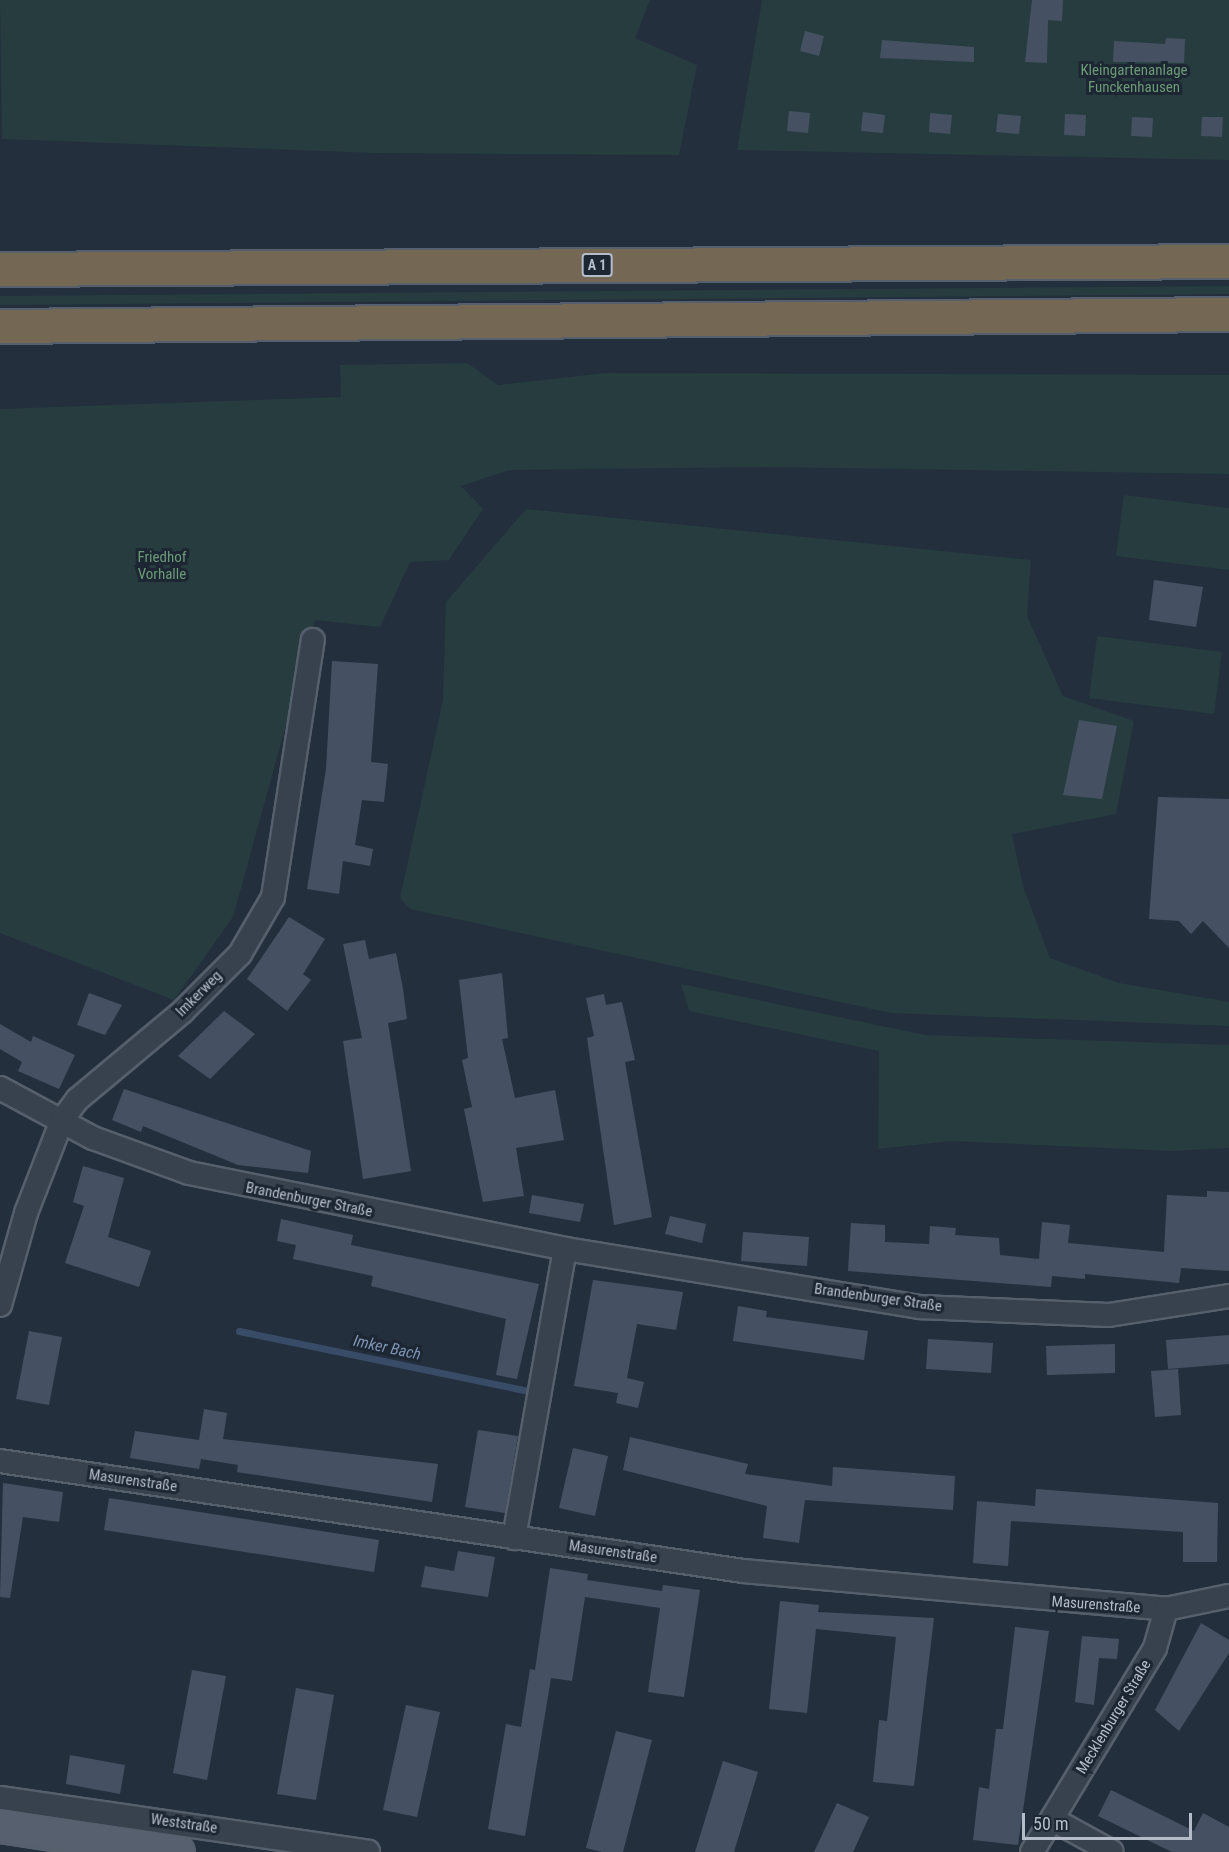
<!DOCTYPE html>
<html>
<head>
<meta charset="utf-8">
<style>
	body { margin:0 }
	#map { position:relative; width:1229px; height:1852px; overflow:hidden; background:#242f3e; font-family:"Roboto Condensed",sans-serif }
	div>[style] { position:absolute }
	[style*='--x'] { left:calc(var(--x)*1px); top:calc(var(--y)*1px); width:calc(var(--w)*1px); rotate:calc(var(--a)*1deg) }
	.green>* { inset:0; background:#263c3f }
	.stream>* { height:7px; margin:-3.5px; padding:0 3.5px; transform-origin:3.5px; border-radius:3.5px; background:#394c67 }
	.building>* { inset:0; background:#455162 }
	.roads { filter:drop-shadow(2px 0 #565f6c) drop-shadow(-2px 0 #565f6c) drop-shadow(0 2px #565f6c) drop-shadow(0 -2px #565f6c) }
	.minor>* { height:22px; margin:-11px; padding:0 11px; transform-origin:11px; border-radius:11px; background:#38414e }
	.primary>* { height:33px; margin:-16.5px; padding:0 16.5px; transform-origin:16.5px; border-radius:16.5px; background:#56606e }
	.motorway>* { height:33px; margin:-16.5px; padding:0 16.5px; transform-origin:16.5px; border-radius:16.5px; background:#746855 }
	span { translate:-50% -50%; white-space:nowrap; text-align:center; line-height:1.15; -webkit-text-stroke:6px #1d2633; paint-order:stroke }
	.shield-label span { padding:2px 4px; background:#1d2633; border:2px solid; border-radius:4px; -webkit-text-stroke-width:0 }
	.shield-label { font-size:14px; color:#b4bcc9; font-weight:700 }
	.park-label { font-size:15px; color:#6b9a76 }
	.street-label { font-size:15px; color:#b4bcc9 }
	.water-label { font-size:16px; color:#7c92b1; font-style:italic }
	.scale { position:absolute; left:1022px; top:1813px; width:170px; height:27px; box-sizing:border-box; border:3px solid #b4bcc9; border-top:0; padding-left:8px; font-size:18px; line-height:21px; white-space:nowrap; color:#b4bcc9; -webkit-text-stroke:4px #1d2633; paint-order:stroke }
</style>
</head>
<body>
<div id="map">
	<div class="green">
		<i style="clip-path:polygon(0 0,650px 0,635px 38px,697px 65px,679px 155px,375px 153px,2px 139px)"></i>
		<i style="clip-path:polygon(762px 0,1229px 0,1229px 160px,737px 150px)"></i>
		<i style="clip-path:polygon(1229px 286px,1229px 294px,0 305px,0 296px)"></i>
		<i style="clip-path:polygon(467px 363px,498px 385px,605px 373px,1229px 375px,1229px 474px,766px 467px,509px 470px,461px 486px,483px 509px,449px 560px,410px 562px,380px 627px,315px 620px,233px 917px,174px 1000px,0 933px,0 409px,341px 397px,340px 365px)"></i>
		<i style="clip-path:polygon(1124px 495px,1229px 508px,1229px 570px,1116px 556px)"></i>
		<i style="clip-path:polygon(526px 509px,1031px 560px,1027px 616px,1063px 696px,1134px 721px,1116px 814px,1012px 834px,1023px 886px,1050px 958px,1119px 983px,1229px 1002px,1229px 1026px,891px 1013px,410px 909px,400px 898px,443px 700px,446px 602px)"></i>
		<i style="clip-path:polygon(1097px 636px,1222px 652px,1214px 714px,1089px 698px)"></i>
		<i style="clip-path:polygon(681px 984px,925px 1035px,1229px 1045px,1229px 1148px,1172px 1151px,951px 1141px,878px 1149px,879px 1051px,689px 1011px)"></i>
	</div>
	<div class="stream">
		<i style="--x:239;--y:1331;--w:295;--a:11.7"></i>
	</div>
	<div class="building">
		<i style="clip-path:polygon(1032px 0,1063px 0,1062px 21px,1048px 20px,1047px 63px,1025px 62px)"></i>
		<i style="clip-path:polygon(805px 31px,824px 36px,819px 56px,800px 51px)"></i>
		<i style="clip-path:polygon(1166px 38px,1185px 39px,1184px 63px,1113px 62px,1114px 41px,1165px 44px)"></i>
		<i style="clip-path:polygon(882px 40px,974px 47px,974px 62px,880px 58px)"></i>
		<i style="clip-path:polygon(789px 111px,810px 113px,808px 133px,787px 131px)"></i>
		<i style="clip-path:polygon(863px 112px,885px 115px,883px 133px,861px 131px)"></i>
		<i style="clip-path:polygon(930px 113px,952px 115px,950px 134px,929px 132px)"></i>
		<i style="clip-path:polygon(998px 114px,1021px 116px,1019px 134px,996px 132px)"></i>
		<i style="clip-path:polygon(1065px 114px,1086px 115px,1085px 136px,1064px 135px)"></i>
		<i style="clip-path:polygon(1132px 117px,1153px 118px,1152px 137px,1131px 136px)"></i>
		<i style="clip-path:polygon(1202px 117px,1223px 117px,1222px 137px,1201px 136px)"></i>
		<i style="clip-path:polygon(1154px 580px,1203px 587px,1196px 627px,1149px 620px)"></i>
		<i style="clip-path:polygon(332px 661px,378px 664px,371px 762px,388px 764px,384px 802px,362px 800px,355px 845px,373px 849px,370px 866px,343px 861px,339px 894px,307px 889px,326px 769px)"></i>
		<i style="clip-path:polygon(1079px 720px,1117px 726px,1102px 799px,1063px 795px)"></i>
		<i style="clip-path:polygon(1158px 797px,1229px 799px,1229px 948px,1203px 921px,1191px 934px,1179px 921px,1149px 919px)"></i>
		<i style="clip-path:polygon(289px 917px,325px 939px,303px 974px,311px 980px,287px 1011px,247px 979px)"></i>
		<i style="clip-path:polygon(365px 940px,369px 959px,396px 953px,403px 989px,407px 1019px,388px 1023px,411px 1171px,363px 1179px,343px 1041px,362px 1038px,343px 944px)"></i>
		<i style="clip-path:polygon(502px 973px,508px 1038px,502px 1039px,515px 1098px,555px 1090px,564px 1140px,516px 1148px,524px 1196px,483px 1202px,464px 1109px,472px 1107px,462px 1060px,468px 1058px,459px 980px)"></i>
		<i style="clip-path:polygon(89px 993px,122px 1005px,105px 1035px,77px 1025px)"></i>
		<i style="clip-path:polygon(604px 994px,606px 1005px,622px 1002px,635px 1060px,625px 1062px,652px 1217px,614px 1225px,587px 1038px,594px 1036px,586px 998px)"></i>
		<i style="clip-path:polygon(224px 1011px,255px 1034px,210px 1079px,178px 1056px)"></i>
		<i style="clip-path:polygon(0 1024px,31px 1042px,33px 1036px,75px 1055px,59px 1089px,18px 1071px,22px 1062px,0 1049px)"></i>
		<i style="clip-path:polygon(124px 1089px,311px 1151px,308px 1173px,238px 1165px,143px 1126px,141px 1132px,112px 1120px)"></i>
		<i style="clip-path:polygon(83px 1166px,124px 1178px,108px 1237px,151px 1251px,139px 1287px,65px 1263px,84px 1206px,73px 1202px)"></i>
		<i style="clip-path:polygon(1207px 1191px,1229px 1192px,1229px 1271px,1181px 1268px,1179px 1283px,1085px 1274px,1085px 1279px,1052px 1276px,1051px 1287px,848px 1271px,851px 1223px,885px 1225px,885px 1242px,929px 1244px,930px 1226px,956px 1228px,955px 1235px,999px 1238px,1000px 1255px,1039px 1259px,1042px 1222px,1070px 1225px,1068px 1243px,1164px 1252px,1167px 1195px,1207px 1197px)"></i>
		<i style="clip-path:polygon(532px 1195px,584px 1204px,580px 1222px,529px 1213px)"></i>
		<i style="clip-path:polygon(670px 1216px,706px 1224px,702px 1243px,665px 1234px)"></i>
		<i style="clip-path:polygon(281px 1219px,353px 1235px,351px 1245px,539px 1284px,517px 1379px,496px 1375px,506px 1319px,371px 1286px,373px 1276px,293px 1259px,296px 1245px,277px 1241px)"></i>
		<i style="clip-path:polygon(743px 1232px,809px 1237px,807px 1266px,741px 1261px)"></i>
		<i style="clip-path:polygon(593px 1280px,683px 1292px,676px 1330px,637px 1324px,627px 1378px,644px 1382px,638px 1408px,616px 1403px,618px 1393px,574px 1386px)"></i>
		<i style="clip-path:polygon(738px 1306px,767px 1311px,766px 1317px,868px 1331px,864px 1360px,733px 1341px)"></i>
		<i style="clip-path:polygon(29px 1331px,62px 1337px,49px 1405px,16px 1399px)"></i>
		<i style="clip-path:polygon(1229px 1335px,1229px 1364px,1168px 1369px,1166px 1340px)"></i>
		<i style="clip-path:polygon(928px 1339px,993px 1343px,991px 1373px,926px 1369px)"></i>
		<i style="clip-path:polygon(1115px 1344px,1115px 1373px,1047px 1375px,1046px 1346px)"></i>
		<i style="clip-path:polygon(1178px 1369px,1181px 1415px,1155px 1417px,1151px 1371px)"></i>
		<i style="clip-path:polygon(204px 1409px,227px 1413px,223px 1439px,438px 1464px,432px 1502px,237px 1472px,238px 1465px,201px 1459px,199px 1469px,130px 1458px,135px 1431px,199px 1440px)"></i>
		<i style="clip-path:polygon(478px 1430px,518px 1436px,505px 1513px,465px 1507px)"></i>
		<i style="clip-path:polygon(630px 1437px,748px 1464px,745px 1474px,832px 1486px,833px 1467px,955px 1476px,953px 1510px,805px 1500px,799px 1543px,763px 1538px,767px 1506px,623px 1470px)"></i>
		<i style="clip-path:polygon(573px 1448px,608px 1456px,595px 1516px,559px 1508px)"></i>
		<i style="clip-path:polygon(3px 1483px,63px 1492px,59px 1522px,23px 1517px,10px 1598px,0 1597px)"></i>
		<i style="clip-path:polygon(1036px 1489px,1218px 1503px,1217px 1562px,1183px 1562px,1183px 1532px,1011px 1521px,1008px 1566px,973px 1563px,977px 1501px,1035px 1506px)"></i>
		<i style="clip-path:polygon(109px 1498px,379px 1540px,374px 1572px,104px 1530px)"></i>
		<i style="clip-path:polygon(458px 1551px,495px 1557px,488px 1597px,421px 1587px,425px 1566px,454px 1571px)"></i>
		<i style="clip-path:polygon(550px 1568px,588px 1574px,587px 1580px,662px 1591px,663px 1585px,700px 1590px,684px 1697px,648px 1692px,660px 1608px,585px 1597px,572px 1681px,551px 1678px,525px 1836px,488px 1829px,506px 1724px,521px 1727px,530px 1669px,535px 1670px)"></i>
		<i style="clip-path:polygon(780px 1601px,819px 1605px,818px 1612px,934px 1618px,914px 1786px,873px 1782px,879px 1720px,887px 1721px,896px 1637px,816px 1629px,807px 1713px,769px 1709px)"></i>
		<i style="clip-path:polygon(1201px 1623px,1229px 1640px,1229px 1653px,1179px 1731px,1155px 1710px)"></i>
		<i style="clip-path:polygon(1015px 1627px,1049px 1631px,1018px 1845px,973px 1840px,979px 1787px,989px 1789px,996px 1729px,1003px 1729px)"></i>
		<i style="clip-path:polygon(1082px 1636px,1119px 1639px,1117px 1659px,1099px 1658px,1094px 1705px,1075px 1702px)"></i>
		<i style="clip-path:polygon(192px 1670px,226px 1676px,207px 1780px,173px 1773px)"></i>
		<i style="clip-path:polygon(296px 1688px,334px 1695px,316px 1800px,277px 1794px)"></i>
		<i style="clip-path:polygon(406px 1705px,440px 1712px,417px 1817px,383px 1810px)"></i>
		<i style="clip-path:polygon(616px 1731px,652px 1740px,623px 1852px,602px 1852px,586px 1848px)"></i>
		<i style="clip-path:polygon(70px 1755px,125px 1765px,120px 1794px,66px 1784px)"></i>
		<i style="clip-path:polygon(723px 1761px,758px 1772px,734px 1852px,695px 1852px)"></i>
		<i style="clip-path:polygon(1111px 1790px,1194px 1831px,1203px 1813px,1229px 1827px,1229px 1852px,1172px 1852px,1098px 1816px)"></i>
		<i style="clip-path:polygon(837px 1803px,869px 1817px,853px 1852px,814px 1852px)"></i>
	</div>
	<div class="roads">
		<div class="minor">
			<i style="--x:0;--y:1088;--w:106;--a:28.3"></i>
			<i style="--x:93;--y:1138;--w:102;--a:20"></i>
			<i style="--x:189;--y:1173;--w:384;--a:11.4"></i>
			<i style="--x:565;--y:1249;--w:360;--a:9.3"></i>
			<i style="--x:920;--y:1307;--w:189;--a:2.4"></i>
			<i style="--x:1109;--y:1315;--w:121;--a:-9"></i>
			<i style="--x:0;--y:1305;--w:96;--a:-74.2"></i>
			<i style="--x:26;--y:1213;--w:100;--a:-68.8"></i>
			<i style="--x:62;--y:1120;--w:26;--a:-53"></i>
			<i style="--x:78;--y:1099;--w:136;--a:-39.9"></i>
			<i style="--x:182;--y:1012;--w:82;--a:-45"></i>
			<i style="--x:240;--y:954;--w:66;--a:-59.9"></i>
			<i style="--x:273;--y:897;--w:260;--a:-81.2"></i>
			<i style="--x:0;--y:1461;--w:751;--a:8.42"></i>
			<i style="--x:743;--y:1571;--w:425;--a:5.1"></i>
			<i style="--x:1166;--y:1609;--w:64;--a:-11.7"></i>
			<i style="--x:514;--y:1538;--w:293;--a:-80"></i>
			<i style="--x:0;--y:1798;--w:372;--a:8.3"></i>
			<i style="--x:1052;--y:1819;--w:68;--a:28.8"></i>
			<i style="--x:1032;--y:1852;--w:238;--a:-58.9"></i>
			<i style="--x:1155;--y:1648;--w:41;--a:-74.2"></i>
		</div>
		<div class="primary">
			<i style="--x:0;--y:1825;--w:179;--a:8.7"></i>
		</div>
		<div class="motorway">
			<i style="--x:0;--y:269;--w:1229;--a:-0.37"></i>
			<i style="--x:0;--y:326;--w:1229;--a:-0.56"></i>
		</div>
	</div>
	<div class="shield-label">
		<span style="left:597px;top:265px">A 1</span>
	</div>
	<div class="park-label">
		<span style="left:1134px;top:79px">Kleingartenanlage<br>Funckenhausen</span>
		<span style="left:162px;top:566px">Friedhof<br>Vorhalle</span>
	</div>
	<div class="street-label">
		<span style="left:199px;top:994px;rotate:-45deg">Imkerweg</span>
		<span style="left:309px;top:1200px;rotate:11deg">Brandenburger Straße</span>
		<span style="left:878px;top:1298px;rotate:8deg">Brandenburger Straße</span>
		<span style="left:133px;top:1481px;rotate:8deg">Masurenstraße</span>
		<span style="left:613px;top:1552px;rotate:8deg">Masurenstraße</span>
		<span style="left:1096px;top:1605px;rotate:4deg">Masurenstraße</span>
		<span style="left:1114px;top:1717px;rotate:-59deg">Mecklenburger Straße</span>
		<span style="left:184px;top:1824px;rotate:8deg">Weststraße</span>
	</div>
	<div class="water-label">
		<span style="left:387px;top:1348px;rotate:12deg">Imker Bach</span>
	</div>
	<div class="scale">50 m</div>
</div>
</body>
</html>
